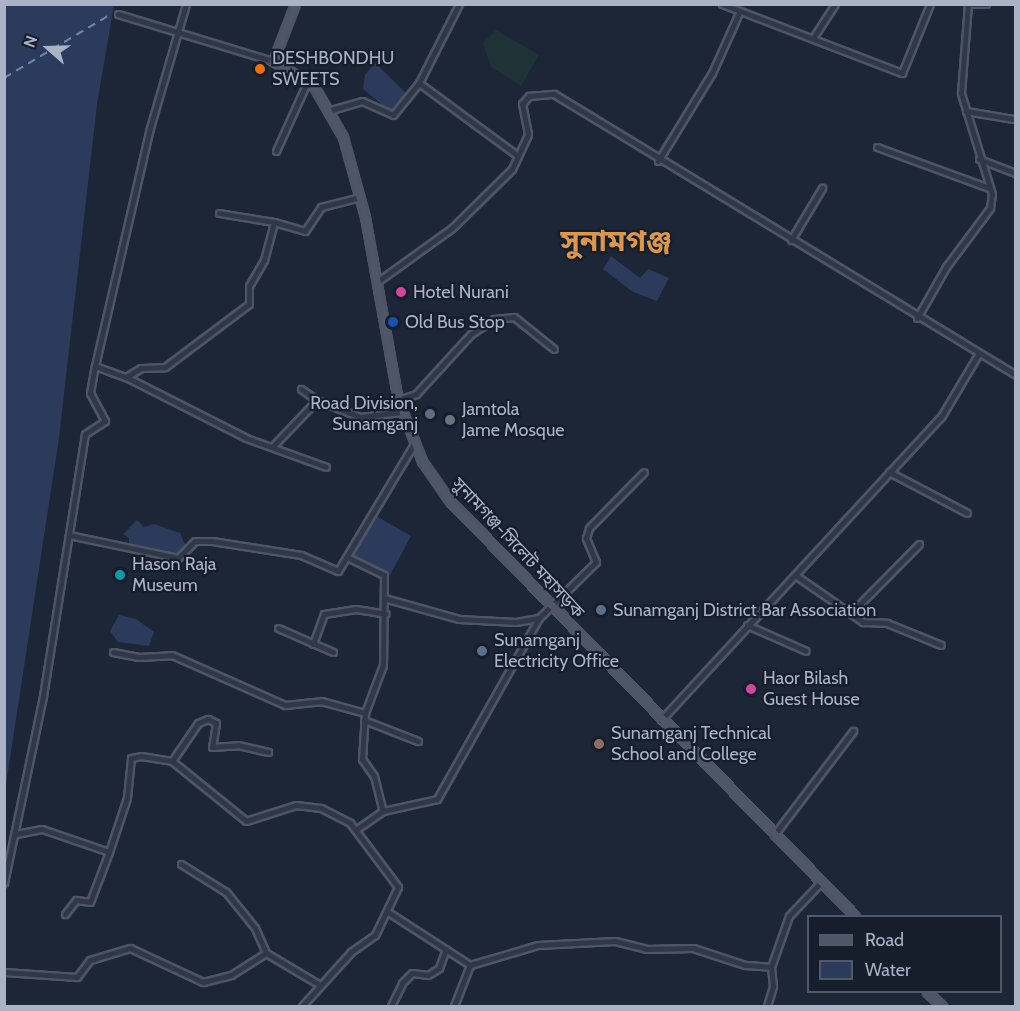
<!DOCTYPE html>
<html>
<head>
<meta charset="utf-8">
<style>
	body { margin:0 }
	#map { position:relative; width:1020px; height:1011px; overflow:hidden; background:#1d2636; font-family:Cabin,"Noto Sans Bengali",sans-serif }
	div>[style] { position:absolute }
	[style*='--x'] { left:calc(var(--x)*1px); top:calc(var(--y)*1px); width:calc(var(--w)*1px); rotate:calc(var(--a)*1deg) }
	.green>* { inset:0; background:#1f3337 }
	.water>* { inset:0; background:#2c3b5b }
	.ferry>* { height:1.5px; margin-top:-0.75px; transform-origin:0; background:repeating-linear-gradient(90deg,#6f86b0 0 8px,transparent 0 14px) }
	.roads { filter:drop-shadow(2px 0 #4e5565) drop-shadow(-2px 0 #4e5565) drop-shadow(0 2px #4e5565) drop-shadow(0 -2px #4e5565) }
	.minor>* { height:5px; margin:-2.5px; padding:0 2.5px; transform-origin:2.5px; border-radius:2.5px; background:#303847 }
	.major>* { height:7px; margin:-3.5px; padding:0 3.5px; transform-origin:3.5px; border-radius:3.5px; background:#4e5667 }
	.dots>* { width:16px; height:16px; translate:-50% -50%; box-sizing:border-box; border:3px solid #161d2b; border-radius:50% }
	span { translate:-50% -50%; white-space:nowrap; text-align:center; line-height:1.15; -webkit-text-stroke:4.5px #161d2b; paint-order:stroke }
	.poi-label { font-size:18px; color:#aab2c5 }
	.left { translate:0 -50%; text-align:left }
	.right { translate:-100% -50%; text-align:right }
	.street-label { font-size:18px; color:#aab2c5 }
	.town-label { font-size:30px; color:#db974e; font-weight:700 }
	.frame { position:absolute; inset:0; border:6px solid #aab2c5; pointer-events:none }
	.legend { position:absolute; left:807px; top:915px; width:195px; height:78px; box-sizing:border-box; background:#161d2b; border:2px solid #515969; margin:0; padding:8px 10px; list-style:none; font-size:18px; color:#aab2c5 }
	.legend li { display:flex; align-items:center; gap:12px; height:30px }
	.legend b { width:30px; border:2px solid #515969 }
	.north { position:absolute; left:18px; top:18px; width:60px; height:60px; -webkit-text-stroke:4px #161d2b; paint-order:stroke; rotate:290deg; font-size:16px; font-weight:700; line-height:24px; text-align:center; color:#aab2c5 }
	.north::after { content:''; display:block; margin:auto; width:21px; height:27px; background:#aab2c5; clip-path:polygon(50% 0,100% 100%,50% 72%,0 100%) }
</style>
</head>
<body>
<div id="map">
	<div class="green">
		<i style="clip-path:polygon(496px 30px,539px 55px,521px 86px,491px 67px,483px 43px)"></i>
	</div>
	<div class="water">
		<i style="clip-path:polygon(5px 4px,114px 5px,97px 104px,59px 438px,5px 791px)"></i>
		<i style="clip-path:polygon(375px 63px,408px 95px,391px 112px,363px 89px,365px 75px)"></i>
		<i style="clip-path:polygon(611px 256px,640px 278px,648px 269px,669px 278px,657px 301px,633px 292px,603px 269px)"></i>
		<i style="clip-path:polygon(376px 516px,411px 536px,390px 575px,354px 555px)"></i>
		<i style="clip-path:polygon(137px 520px,144px 527px,154px 524px,180px 533px,186px 547px,177px 557px,129px 546px,129px 538px,123px 534px)"></i>
		<i style="clip-path:polygon(119px 615px,136px 619px,154px 632px,149px 646px,118px 642px,110px 631px)"></i>
	</div>
	<div class="ferry">
		<i style="--x:4;--y:78;--w:125;--a:-30.9"></i>
	</div>
	<div class="roads">
		<div class="minor">
			<i style="--x:722;--y:4;--w:193;--a:21"></i>
			<i style="--x:902;--y:73;--w:74;--a:-67.9"></i>
			<i style="--x:970;--y:4;--w:16;--a:0"></i>
			<i style="--x:118;--y:14;--w:162;--a:16.9"></i>
			<i style="--x:813;--y:38;--w:40;--a:-57.1"></i>
			<i style="--x:419;--y:83;--w:123;--a:36.4"></i>
			<i style="--x:331;--y:110;--w:32;--a:-16"></i>
			<i style="--x:362;--y:101;--w:34;--a:24"></i>
			<i style="--x:393;--y:115;--w:41;--a:-50.9"></i>
			<i style="--x:419;--y:83;--w:89;--a:-63.1"></i>
			<i style="--x:966;--y:111;--w:48;--a:9.7"></i>
			<i style="--x:877;--y:147;--w:119;--a:20.1"></i>
			<i style="--x:276;--y:151;--w:78;--a:-65.7"></i>
			<i style="--x:979;--y:159;--w:40;--a:21"></i>
			<i style="--x:658;--y:161;--w:103;--a:-58.5"></i>
			<i style="--x:712;--y:73;--w:66;--a:-65.8"></i>
			<i style="--x:219;--y:213;--w:56;--a:9.3"></i>
			<i style="--x:791;--y:240;--w:61;--a:-59.2"></i>
			<i style="--x:377;--y:282;--w:92;--a:-35.8"></i>
			<i style="--x:452;--y:228;--w:84;--a:-44.5"></i>
			<i style="--x:512;--y:169;--w:38;--a:-65"></i>
			<i style="--x:528;--y:134;--w:31;--a:-101"></i>
			<i style="--x:522;--y:104;--w:11;--a:-49"></i>
			<i style="--x:529;--y:96;--w:25;--a:-5"></i>
			<i style="--x:554;--y:94;--w:541;--a:31.31"></i>
			<i style="--x:917;--y:318;--w:59;--a:-60.4"></i>
			<i style="--x:946;--y:267;--w:74;--a:-53.3"></i>
			<i style="--x:990;--y:208;--w:14;--a:-82"></i>
			<i style="--x:992;--y:194;--w:106;--a:-107.1"></i>
			<i style="--x:961;--y:93;--w:89;--a:-85.5"></i>
			<i style="--x:95;--y:366;--w:33;--a:20"></i>
			<i style="--x:126;--y:377;--w:17;--a:-31"></i>
			<i style="--x:141;--y:368;--w:24;--a:-2"></i>
			<i style="--x:165;--y:367;--w:105;--a:-36.9"></i>
			<i style="--x:249;--y:304;--w:18;--a:-90"></i>
			<i style="--x:249;--y:286;--w:30;--a:-60"></i>
			<i style="--x:264;--y:260;--w:39;--a:-75"></i>
			<i style="--x:274;--y:222;--w:32;--a:16"></i>
			<i style="--x:305;--y:231;--w:29;--a:-56"></i>
			<i style="--x:321;--y:207;--w:40;--a:-14.4"></i>
			<i style="--x:126;--y:377;--w:135;--a:26.9"></i>
			<i style="--x:246;--y:438;--w:85;--a:19.9"></i>
			<i style="--x:301;--y:389;--w:19;--a:35"></i>
			<i style="--x:317;--y:400;--w:46;--a:21.6"></i>
			<i style="--x:360;--y:417;--w:41;--a:-7"></i>
			<i style="--x:398;--y:400;--w:19;--a:-18"></i>
			<i style="--x:416;--y:394;--w:81;--a:-47.5"></i>
			<i style="--x:471;--y:334;--w:27;--a:-33"></i>
			<i style="--x:494;--y:319;--w:20;--a:-6"></i>
			<i style="--x:514;--y:317;--w:51;--a:38.7"></i>
			<i style="--x:273;--y:446;--w:64;--a:-46.3"></i>
			<i style="--x:889;--y:472;--w:88;--a:27.7"></i>
			<i style="--x:69;--y:535;--w:111;--a:11.9"></i>
			<i style="--x:178;--y:558;--w:24;--a:-45"></i>
			<i style="--x:195;--y:541;--w:17;--a:0"></i>
			<i style="--x:212;--y:541;--w:90;--a:8.9"></i>
			<i style="--x:301;--y:555;--w:40;--a:23.4"></i>
			<i style="--x:338;--y:571;--w:148;--a:-59.1"></i>
			<i style="--x:347;--y:557;--w:41;--a:25.9"></i>
			<i style="--x:384;--y:575;--w:90;--a:90.6"></i>
			<i style="--x:383;--y:665;--w:51;--a:110.6"></i>
			<i style="--x:365;--y:713;--w:46;--a:93.7"></i>
			<i style="--x:362;--y:759;--w:21;--a:55"></i>
			<i style="--x:374;--y:776;--w:36;--a:76"></i>
			<i style="--x:795;--y:575;--w:83;--a:34.7"></i>
			<i style="--x:863;--y:622;--w:24;--a:2"></i>
			<i style="--x:887;--y:623;--w:58;--a:22.2"></i>
			<i style="--x:384;--y:598;--w:78;--a:15.6"></i>
			<i style="--x:459;--y:619;--w:57;--a:3"></i>
			<i style="--x:516;--y:622;--w:23;--a:-10"></i>
			<i style="--x:539;--y:618;--w:80;--a:-44.5"></i>
			<i style="--x:596;--y:562;--w:26;--a:-113"></i>
			<i style="--x:586;--y:538;--w:10;--a:-73"></i>
			<i style="--x:589;--y:528;--w:78;--a:-45.5"></i>
			<i style="--x:851;--y:613;--w:97;--a:-45.4"></i>
			<i style="--x:747;--y:625;--w:64;--a:23.8"></i>
			<i style="--x:278;--y:628;--w:60;--a:23.6"></i>
			<i style="--x:313;--y:644;--w:32;--a:-70"></i>
			<i style="--x:324;--y:614;--w:32;--a:-9"></i>
			<i style="--x:356;--y:609;--w:30;--a:9"></i>
			<i style="--x:113;--y:652;--w:26;--a:11"></i>
			<i style="--x:139;--y:657;--w:33;--a:-3"></i>
			<i style="--x:172;--y:655;--w:124;--a:23.9"></i>
			<i style="--x:285;--y:705;--w:36;--a:-6"></i>
			<i style="--x:321;--y:701;--w:46;--a:15.3"></i>
			<i style="--x:364;--y:720;--w:58;--a:21.3"></i>
			<i style="--x:661;--y:720;--w:413;--a:-47.3"></i>
			<i style="--x:941;--y:417;--w:74;--a:-59.3"></i>
			<i style="--x:172;--y:761;--w:46;--a:-55.6"></i>
			<i style="--x:198;--y:723;--w:11;--a:-22"></i>
			<i style="--x:208;--y:719;--w:9;--a:27"></i>
			<i style="--x:216;--y:723;--w:24;--a:99"></i>
			<i style="--x:212;--y:747;--w:26;--a:-4"></i>
			<i style="--x:238;--y:745;--w:31;--a:13"></i>
			<i style="--x:357;--y:829;--w:32;--a:-35"></i>
			<i style="--x:383;--y:811;--w:55;--a:-12.5"></i>
			<i style="--x:437;--y:799;--w:208;--a:-60.6"></i>
			<i style="--x:16;--y:834;--w:26;--a:-11"></i>
			<i style="--x:42;--y:829;--w:71;--a:18.9"></i>
			<i style="--x:109;--y:852;--w:53;--a:110.8"></i>
			<i style="--x:90;--y:902;--w:14;--a:-172"></i>
			<i style="--x:76;--y:900;--w:18;--a:128"></i>
			<i style="--x:774;--y:835;--w:131;--a:-52.8"></i>
			<i style="--x:109;--y:852;--w:57;--a:-71.6"></i>
			<i style="--x:127;--y:798;--w:40;--a:-84.3"></i>
			<i style="--x:131;--y:758;--w:10;--a:-11"></i>
			<i style="--x:141;--y:756;--w:31;--a:9"></i>
			<i style="--x:172;--y:761;--w:95;--a:39"></i>
			<i style="--x:246;--y:821;--w:52;--a:-17.7"></i>
			<i style="--x:296;--y:805;--w:25;--a:7"></i>
			<i style="--x:321;--y:808;--w:33;--a:27"></i>
			<i style="--x:350;--y:823;--w:80;--a:53.1"></i>
			<i style="--x:398;--y:887;--w:53;--a:115.6"></i>
			<i style="--x:375;--y:935;--w:29;--a:145"></i>
			<i style="--x:351;--y:952;--w:73;--a:132.2"></i>
			<i style="--x:181;--y:864;--w:53;--a:31.9"></i>
			<i style="--x:226;--y:892;--w:46;--a:51.1"></i>
			<i style="--x:255;--y:928;--w:27;--a:66"></i>
			<i style="--x:266;--y:953;--w:63;--a:30.7"></i>
			<i style="--x:4;--y:883;--w:191;--a:-78.2"></i>
			<i style="--x:43;--y:696;--w:265;--a:-80.9"></i>
			<i style="--x:85;--y:434;--w:24;--a:-33"></i>
			<i style="--x:105;--y:421;--w:32;--a:-118"></i>
			<i style="--x:90;--y:393;--w:27;--a:-80"></i>
			<i style="--x:95;--y:366;--w:244;--a:-77"></i>
			<i style="--x:150;--y:128;--w:129;--a:-73.8"></i>
			<i style="--x:388;--y:912;--w:98;--a:32.9"></i>
			<i style="--x:4;--y:972;--w:73;--a:3.9"></i>
			<i style="--x:77;--y:977;--w:21;--a:-53"></i>
			<i style="--x:90;--y:960;--w:42;--a:-16.7"></i>
			<i style="--x:130;--y:948;--w:81;--a:25"></i>
			<i style="--x:203;--y:982;--w:29;--a:-14"></i>
			<i style="--x:231;--y:975;--w:41;--a:-32.2"></i>
			<i style="--x:391;--y:1006;--w:25;--a:-64"></i>
			<i style="--x:402;--y:983;--w:14;--a:-45"></i>
			<i style="--x:412;--y:973;--w:16;--a:7"></i>
			<i style="--x:428;--y:975;--w:13;--a:-32"></i>
			<i style="--x:439;--y:968;--w:20;--a:-70"></i>
			<i style="--x:454;--y:1006;--w:44;--a:-68.7"></i>
			<i style="--x:470;--y:965;--w:71;--a:-16.4"></i>
			<i style="--x:538;--y:945;--w:77;--a:-3"></i>
			<i style="--x:615;--y:941;--w:32;--a:14"></i>
			<i style="--x:646;--y:949;--w:47;--a:-1.2"></i>
			<i style="--x:693;--y:948;--w:55;--a:18.1"></i>
			<i style="--x:745;--y:965;--w:26;--a:4"></i>
			<i style="--x:771;--y:967;--w:54;--a:-70.6"></i>
			<i style="--x:789;--y:916;--w:47;--a:-46.7"></i>
			<i style="--x:767;--y:1006;--w:21;--a:-73"></i>
			<i style="--x:773;--y:986;--w:19;--a:-96"></i>
		</div>
		<div class="major">
			<i style="--x:295;--y:4;--w:61;--a:111.1"></i>
			<i style="--x:273;--y:61;--w:47;--a:31"></i>
			<i style="--x:313;--y:85;--w:60;--a:60"></i>
			<i style="--x:343;--y:137;--w:83;--a:74.6"></i>
			<i style="--x:365;--y:217;--w:186;--a:79.8"></i>
			<i style="--x:398;--y:400;--w:66;--a:68.5"></i>
			<i style="--x:422;--y:461;--w:47;--a:55.3"></i>
			<i style="--x:449;--y:500;--w:581;--a:45.7"></i>
			<i style="--x:927;--y:992;--w:21;--a:43"></i>
		</div>
	</div>
	<div class="dots">
		<i style="left:260px;top:69px;background:#e8710a"></i>
		<i style="left:401px;top:292px;background:#d1479c"></i>
		<i style="left:393px;top:322px;background:#1a4fb4"></i>
		<i style="left:430px;top:414px;background:#5c6f8a"></i>
		<i style="left:450px;top:420px;background:#6b7280"></i>
		<i style="left:120px;top:575px;background:#0f9aa8"></i>
		<i style="left:601px;top:610px;background:#5c6f8a"></i>
		<i style="left:482px;top:651px;background:#5c6f8a"></i>
		<i style="left:751px;top:689px;background:#d1479c"></i>
		<i style="left:599px;top:744px;background:#8d6e63"></i>
	</div>
	<div class="poi-label">
		<span class="left" style="left:272px;top:69px">DESHBONDHU<br>SWEETS</span>
		<span class="left" style="left:413px;top:292px">Hotel Nurani</span>
		<span class="left" style="left:405px;top:322px">Old Bus Stop</span>
		<span class="right" style="left:418px;top:414px">Road Division,<br>Sunamganj</span>
		<span class="left" style="left:462px;top:420px">Jamtola<br>Jame Mosque</span>
		<span class="left" style="left:132px;top:575px">Hason Raja<br>Museum</span>
		<span class="left" style="left:613px;top:610px">Sunamganj District Bar Association</span>
		<span class="left" style="left:494px;top:651px">Sunamganj<br>Electricity Office</span>
		<span class="left" style="left:763px;top:689px">Haor Bilash<br>Guest House</span>
		<span class="left" style="left:611px;top:744px">Sunamganj Technical<br>School and College</span>
	</div>
	<div class="street-label">
		<span style="left:518px;top:548px;rotate:47deg">সুনামগঞ্জ-সিলেট মহাসড়ক</span>
	</div>
	<div class="town-label">
		<span style="left:616px;top:241px">সুনামগঞ্জ</span>
	</div>
	<div class="frame"></div>
	<ul class="legend">
	<li><b style="height:8px;background:#4e5667"></b>Road</li>
	<li><b style="height:16px;background:#2c3b5b"></b>Water</li>
	</ul>
	<div class="north">N</div>
</div>
</body>
</html>
